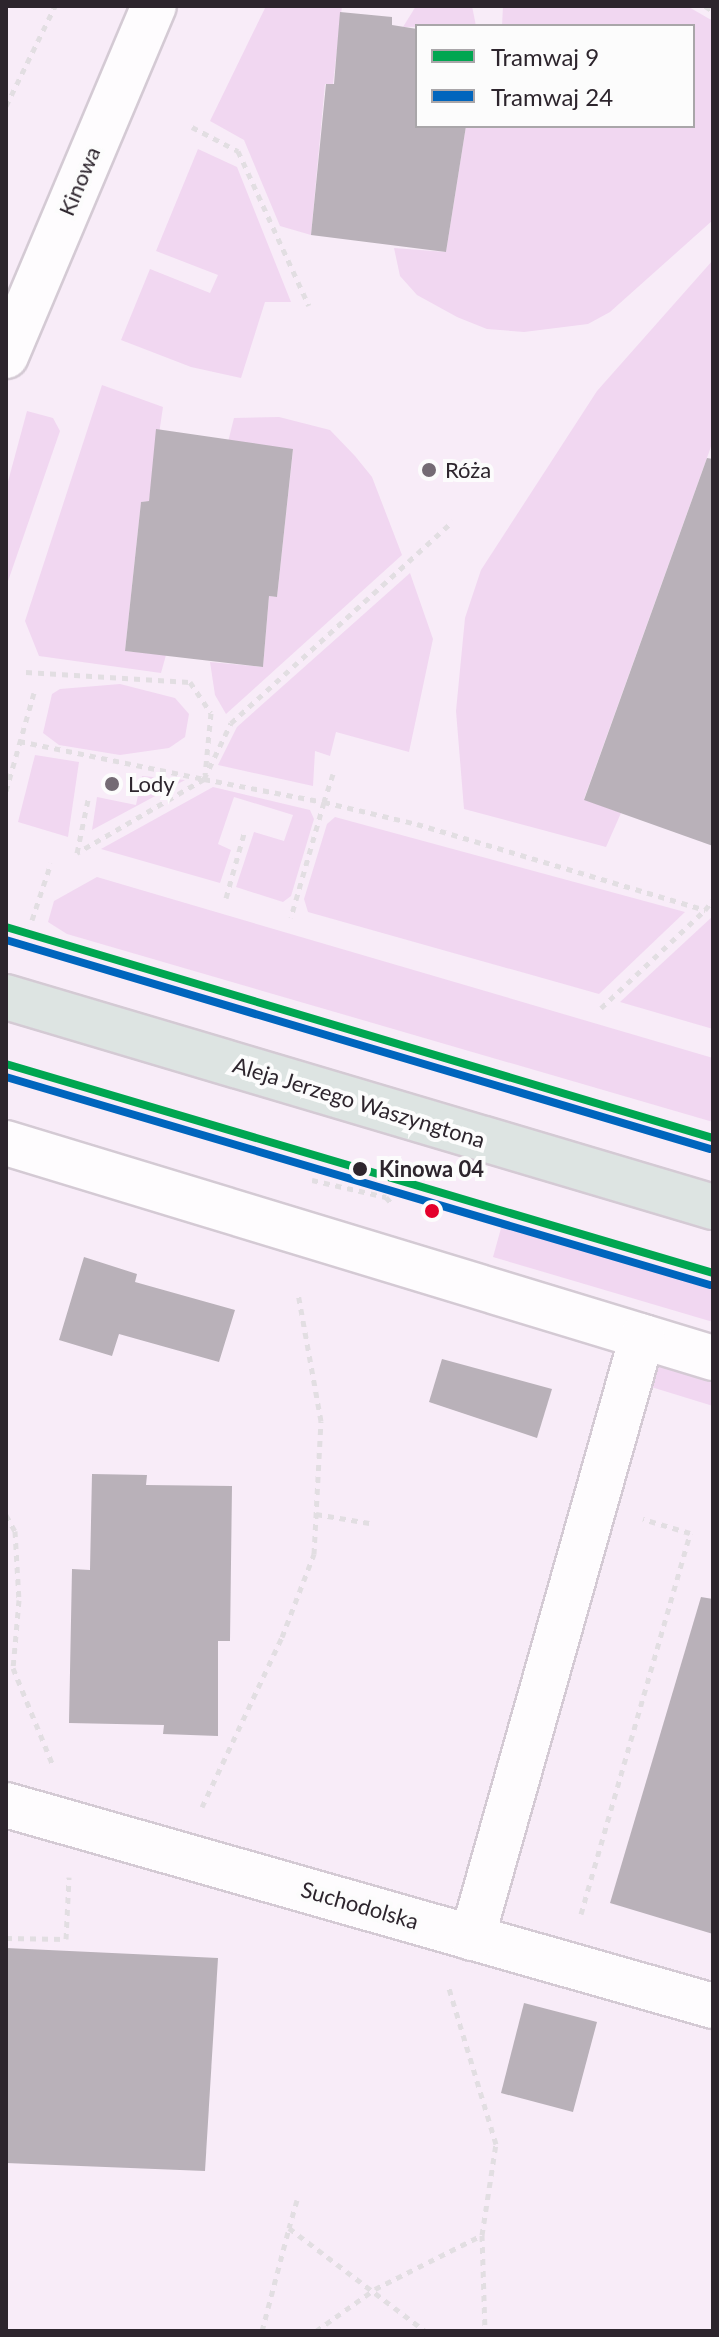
<!DOCTYPE html>
<html>
<head>
<meta charset="utf-8">
<style>
	body { margin:0 }
	#map { position:relative; width:719px; height:2337px; overflow:hidden; background:#f8ecf8; font-family:Lato,sans-serif }
	div>[style] { position:absolute }
	[style*='--x'] { left:calc(var(--x)*1px); top:calc(var(--y)*1px); width:calc(var(--w)*1px); rotate:calc(var(--a)*1deg) }
	.green>* { inset:0; background:#f1d7f1 }
	.building>* { inset:0; background:#b9b1b9 }
	.path>* { height:5px; margin-top:-2.5px; transform-origin:0; background:repeating-linear-gradient(90deg,#e2dee2 0 6px,transparent 0 12px) }
	.roads { filter:drop-shadow(2px 0 #d4cad4) drop-shadow(-2px 0 #d4cad4) drop-shadow(0 2px #d4cad4) drop-shadow(0 -2px #d4cad4) }
	.minor>* { height:44px; margin:-22px; padding:0 22px; transform-origin:22px; border-radius:22px; background:#fefcfe }
	.major>* { height:44px; margin:-22px; padding:0 22px; transform-origin:22px; border-radius:22px; background:#dde4e2 }
	.tram-1>* { height:8px; margin:-4px; padding:0 4px; transform-origin:4px; border-radius:4px; background:#00a651 }
	.tram-2>* { height:8px; margin:-4px; padding:0 4px; transform-origin:4px; border-radius:4px; background:#0065bd }
	.dots>* { width:22px; height:22px; translate:-50% -50%; box-sizing:border-box; border:4px solid #fcfcfc; border-radius:50% }
	span { translate:-50% -50%; white-space:nowrap; text-align:center; line-height:1.15; -webkit-text-stroke:8px #fcfcfc; paint-order:stroke }
	.street-label { font-size:22px; color:#2d252d }
	.poi-label { font-size:22px; color:#2d252d }
	.left { translate:0 -50%; text-align:left }
	.stop-label { font-size:22px; color:#2d252d; font-weight:700 }
	.frame { position:absolute; inset:0; border:8px solid #2d252d; pointer-events:none }
	.legend { position:absolute; left:415px; top:24px; width:280px; height:104px; box-sizing:border-box; background:#fcfcfc; border:2px solid #a9a6a9; margin:0; padding:10px 14px; list-style:none; font-size:24px; color:#2d252d }
	.legend li { display:flex; align-items:center; gap:16px; height:40px }
	.legend b { width:40px; border:2px solid #a9a6a9 }
</style>
</head>
<body>
<div id="map">
	<div class="green">
		<i style="clip-path:polygon(266px 6px,342px 6px,333px 84px,325px 84px,311px 235px,280px 226px,244px 140px,210px 121px)"></i>
		<i style="clip-path:polygon(416px 6px,472px 6px,476px 26px,403px 27px)"></i>
		<i style="clip-path:polygon(503px 6px,687px 6px,713px 21px,713px 220px,610px 312px,588px 324px,524px 332px,487px 329px,457px 317px,417px 295px,400px 276px,394px 248px,446px 252px,466px 126px,693px 126px,693px 26px,502px 26px)"></i>
		<i style="clip-path:polygon(198px 149px,237px 167px,291px 302px,265px 302px,241px 378px,191px 367px,121px 340px,150px 269px,210px 293px,218px 275px,156px 251px)"></i>
		<i style="clip-path:polygon(713px 260px,713px 441px,584px 799px,621px 813px,606px 847px,464px 809px,456px 711px,465px 618px,481px 570px,597px 391px)"></i>
		<i style="clip-path:polygon(102px 385px,163px 407px,149px 501px,141px 502px,125px 651px,166px 655px,161px 673px,39px 656px,25px 621px)"></i>
		<i style="clip-path:polygon(27px 411px,53px 418px,60px 431px,6px 587px,6px 489px)"></i>
		<i style="clip-path:polygon(279px 417px,330px 430px,355px 456px,372px 477px,402px 555px,226px 714px,215px 695px,210px 662px,263px 667px,269px 596px,277px 597px,293px 450px,228px 442px,234px 418px)"></i>
		<i style="clip-path:polygon(410px 573px,433px 639px,409px 752px,336px 732px,330px 756px,315px 751px,313px 786px,218px 765px,237px 727px)"></i>
		<i style="clip-path:polygon(120px 684px,175px 698px,189px 714px,185px 737px,169px 748px,120px 755px,59px 745px,43px 733px,52px 694px,60px 689px)"></i>
		<i style="clip-path:polygon(35px 755px,79px 762px,68px 837px,18px 822px)"></i>
		<i style="clip-path:polygon(142px 776px,185px 780px,92px 830px,97px 797px,136px 805px)"></i>
		<i style="clip-path:polygon(213px 787px,310px 810px,314px 819px,291px 896px,283px 902px,236px 887px,254px 832px,284px 841px,293px 815px,234px 797px,218px 844px,231px 850px,220px 883px,101px 849px)"></i>
		<i style="clip-path:polygon(335px 817px,685px 912px,599px 994px,308px 912px,304px 899px,327px 824px)"></i>
		<i style="clip-path:polygon(97px 877px,713px 1058px,713px 1122px,67px 934px,48px 922px,54px 901px)"></i>
		<i style="clip-path:polygon(713px 916px,713px 1029px,620px 1002px)"></i>
		<i style="clip-path:polygon(503px 1221px,713px 1284px,713px 1322px,493px 1257px)"></i>
		<i style="clip-path:polygon(658px 1364px,713px 1382px,713px 1406px,635px 1382px,649px 1365px)"></i>
	</div>
	<div class="building">
		<i style="clip-path:polygon(340px 12px,392px 17px,392px 25px,417px 29px,417px 126px,466px 126px,446px 252px,311px 235px,326px 84px,334px 84px)"></i>
		<i style="clip-path:polygon(156px 429px,293px 449px,277px 597px,269px 596px,263px 667px,125px 651px,141px 502px,149px 501px)"></i>
		<i style="clip-path:polygon(707px 458px,713px 459px,713px 846px,584px 800px)"></i>
		<i style="clip-path:polygon(84px 1257px,137px 1274px,135px 1282px,235px 1310px,219px 1362px,119px 1334px,112px 1356px,59px 1340px)"></i>
		<i style="clip-path:polygon(442px 1359px,552px 1389px,537px 1438px,429px 1402px)"></i>
		<i style="clip-path:polygon(92px 1474px,147px 1475px,146px 1485px,232px 1486px,230px 1641px,218px 1641px,218px 1736px,163px 1734px,164px 1725px,69px 1723px,72px 1569px,90px 1570px)"></i>
		<i style="clip-path:polygon(701px 1597px,713px 1599px,713px 1934px,610px 1903px)"></i>
		<i style="clip-path:polygon(6px 1948px,218px 1958px,205px 2171px,6px 2163px)"></i>
		<i style="clip-path:polygon(524px 2003px,597px 2022px,573px 2112px,501px 2093px)"></i>
	</div>
	<div class="path">
		<i style="--x:705;--y:6;--w:9;--a:32"></i>
		<i style="--x:6;--y:106;--w:111;--a:-63.9"></i>
		<i style="--x:192;--y:127;--w:52;--a:27.6"></i>
		<i style="--x:238;--y:151;--w:170;--a:65.4"></i>
		<i style="--x:26;--y:672;--w:164;--a:3.5"></i>
		<i style="--x:190;--y:682;--w:37;--a:56"></i>
		<i style="--x:211;--y:713;--w:62;--a:95.5"></i>
		<i style="--x:19;--y:741;--w:189;--a:11.6"></i>
		<i style="--x:204;--y:779;--w:147;--a:149.8"></i>
		<i style="--x:333;--y:774;--w:29;--a:108"></i>
		<i style="--x:324;--y:802;--w:96;--a:13.3"></i>
		<i style="--x:417;--y:824;--w:301;--a:16.6"></i>
		<i style="--x:705;--y:910;--w:13;--a:-51"></i>
		<i style="--x:204;--y:779;--w:62;--a:-64.3"></i>
		<i style="--x:231;--y:723;--w:300;--a:-42.3"></i>
		<i style="--x:204;--y:779;--w:122;--a:10.9"></i>
		<i style="--x:324;--y:802;--w:120;--a:106"></i>
		<i style="--x:6;--y:791;--w:102;--a:-74.1"></i>
		<i style="--x:77;--y:853;--w:59;--a:-78.3"></i>
		<i style="--x:226;--y:898;--w:71;--a:-74.4"></i>
		<i style="--x:32;--y:920;--w:60;--a:-71.6"></i>
		<i style="--x:601;--y:1008;--w:143;--a:-43.3"></i>
		<i style="--x:312;--y:1180;--w:76;--a:12.9"></i>
		<i style="--x:386;--y:1197;--w:9;--a:49"></i>
		<i style="--x:316;--y:1514;--w:54;--a:9.6"></i>
		<i style="--x:6;--y:1515;--w:18;--a:61"></i>
		<i style="--x:15;--y:1531;--w:69;--a:86.7"></i>
		<i style="--x:19;--y:1600;--w:68;--a:95"></i>
		<i style="--x:13;--y:1668;--w:103;--a:67.7"></i>
		<i style="--x:202;--y:1807;--w:188;--a:-64.8"></i>
		<i style="--x:282;--y:1637;--w:89;--a:-68.9"></i>
		<i style="--x:314;--y:1554;--w:133;--a:-87"></i>
		<i style="--x:321;--y:1421;--w:130;--a:-100.2"></i>
		<i style="--x:581;--y:1914;--w:396;--a:-74"></i>
		<i style="--x:690;--y:1533;--w:49;--a:-163.4"></i>
		<i style="--x:6;--y:1938;--w:60;--a:1"></i>
		<i style="--x:66;--y:1939;--w:62;--a:-87.2"></i>
		<i style="--x:297;--y:2200;--w:29;--a:106"></i>
		<i style="--x:289;--y:2228;--w:171;--a:37.1"></i>
		<i style="--x:482;--y:2235;--w:96;--a:88.2"></i>
		<i style="--x:262;--y:2331;--w:106;--a:-75.3"></i>
		<i style="--x:316;--y:2331;--w:72;--a:-35.4"></i>
		<i style="--x:375;--y:2289;--w:120;--a:-26.8"></i>
		<i style="--x:482;--y:2235;--w:92;--a:-81.3"></i>
		<i style="--x:496;--y:2144;--w:166;--a:-106.8"></i>
	</div>
	<div class="roads">
		<div class="minor">
			<i style="--x:6;--y:356;--w:380;--a:-67.1"></i>
			<i style="--x:6;--y:1143;--w:739;--a:16.91"></i>
			<i style="--x:6;--y:1805;--w:735;--a:15.87"></i>
			<i style="--x:472;--y:1938;--w:625;--a:-74.21"></i>
		</div>
		<div class="major">
			<i style="--x:6;--y:997;--w:738;--a:16.54"></i>
		</div>
	</div>
	<div class="tram-1">
		<i style="--x:6;--y:927;--w:738;--a:16.62"></i>
		<i style="--x:6;--y:1064;--w:737;--a:16.47"></i>
	</div>
	<div class="tram-2">
		<i style="--x:6;--y:940;--w:734;--a:16.53"></i>
		<i style="--x:6;--y:1077;--w:734;--a:16.46"></i>
	</div>
	<div class="dots">
		<i style="left:429px;top:470px;background:#746b74"></i>
		<i style="left:112px;top:784px;background:#746b74"></i>
		<i style="left:360px;top:1169px;background:#2d252d"></i>
		<i style="left:432px;top:1211px;background:#e4002b"></i>
	</div>
	<div class="street-label">
		<span style="left:79px;top:181px;rotate:-67deg">Kinowa</span>
		<span style="left:359px;top:1102px;rotate:17deg">Aleja Jerzego Waszyngtona</span>
		<span style="left:360px;top:1905px;rotate:16deg">Suchodolska</span>
	</div>
	<div class="poi-label">
		<span class="left" style="left:445px;top:470px">Róża</span>
		<span class="left" style="left:128px;top:784px">Lody</span>
	</div>
	<div class="stop-label">
		<span class="left" style="left:379px;top:1169px">Kinowa 04</span>
	</div>
	<div class="frame"></div>
	<ul class="legend">
	<li><b style="height:10px;background:#00a651"></b>Tramwaj 9</li>
	<li><b style="height:10px;background:#0065bd"></b>Tramwaj 24</li>
	</ul>
</div>
</body>
</html>
